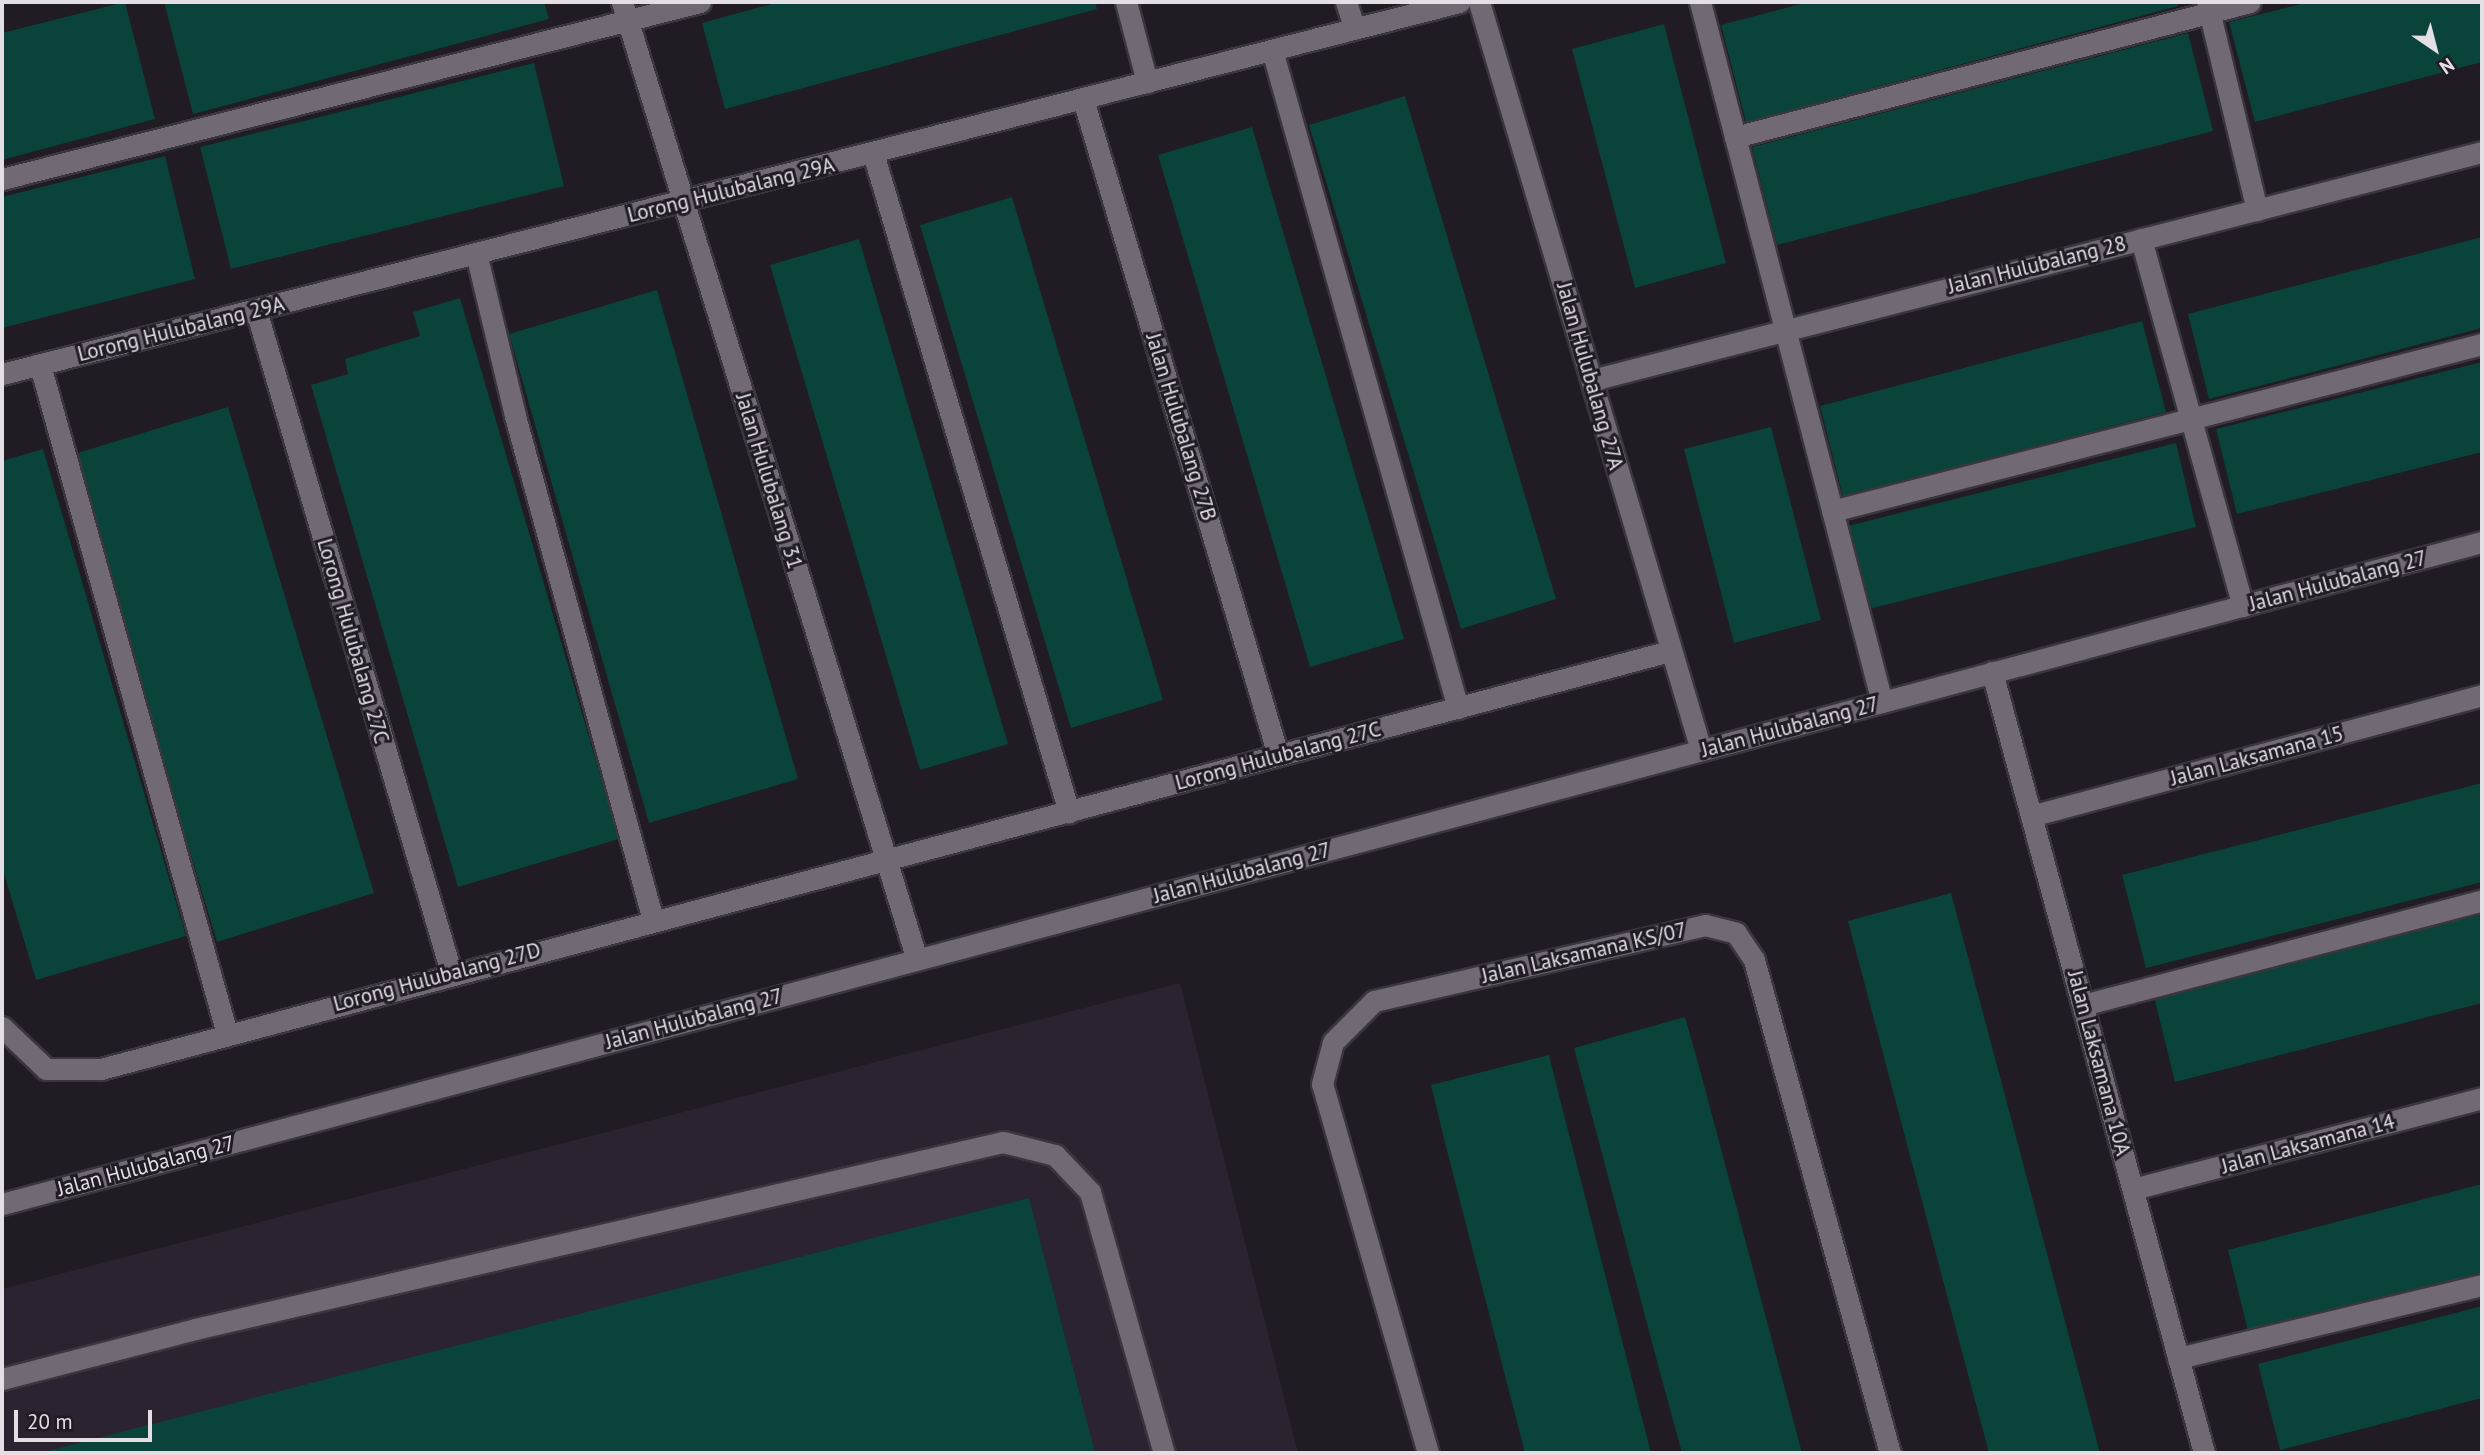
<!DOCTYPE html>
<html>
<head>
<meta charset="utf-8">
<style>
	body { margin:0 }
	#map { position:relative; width:2484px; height:1455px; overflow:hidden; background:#211b24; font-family:"PT Sans",sans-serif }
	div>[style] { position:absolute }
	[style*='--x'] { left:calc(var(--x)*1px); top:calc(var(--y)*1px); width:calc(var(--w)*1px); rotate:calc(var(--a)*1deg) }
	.built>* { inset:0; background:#2c2330 }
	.building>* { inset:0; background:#094339 }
	.roads { filter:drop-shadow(2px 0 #3b363d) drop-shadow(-2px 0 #3b363d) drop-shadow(0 2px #3b363d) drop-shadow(0 -2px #3b363d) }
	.lane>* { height:21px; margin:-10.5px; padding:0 10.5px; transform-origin:10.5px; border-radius:10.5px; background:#716a74 }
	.street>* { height:21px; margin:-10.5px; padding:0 10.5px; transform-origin:10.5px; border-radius:10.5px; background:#716a74 }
	.secondary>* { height:21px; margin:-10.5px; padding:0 10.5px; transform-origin:10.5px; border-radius:10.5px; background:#716a74 }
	span { translate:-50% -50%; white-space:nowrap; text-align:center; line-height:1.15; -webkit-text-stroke:6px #211b24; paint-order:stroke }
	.street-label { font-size:21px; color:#e3dfe5 }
	.frame { position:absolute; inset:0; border:4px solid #e3dfe5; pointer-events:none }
	.north { position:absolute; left:2400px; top:14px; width:70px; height:70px; -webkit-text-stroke:5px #211b24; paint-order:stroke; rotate:145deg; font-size:19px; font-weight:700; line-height:28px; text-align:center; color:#e3dfe5 }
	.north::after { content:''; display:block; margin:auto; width:24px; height:32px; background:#e3dfe5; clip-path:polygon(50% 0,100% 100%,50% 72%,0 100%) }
	.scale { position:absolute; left:14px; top:1410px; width:138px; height:32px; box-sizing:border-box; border:4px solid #e3dfe5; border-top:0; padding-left:9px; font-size:21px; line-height:24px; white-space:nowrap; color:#e3dfe5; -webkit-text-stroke:5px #211b24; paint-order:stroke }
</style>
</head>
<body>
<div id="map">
	<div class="built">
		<i style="clip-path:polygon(1180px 983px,1298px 1453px,2px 1453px,2px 1289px)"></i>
	</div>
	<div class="building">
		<i style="clip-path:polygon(125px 2px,155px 119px,2px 160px,2px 33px)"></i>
		<i style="clip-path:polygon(164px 2px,544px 2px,549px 19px,193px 114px)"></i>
		<i style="clip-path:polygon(779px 2px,1095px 2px,1097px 9px,725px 109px,702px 23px)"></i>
		<i style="clip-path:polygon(1808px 2px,2177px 2px,2178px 6px,1746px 122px,1721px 25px)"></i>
		<i style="clip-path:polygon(2309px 2px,2482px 2px,2482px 62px,2255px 122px,2229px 22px)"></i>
		<i style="clip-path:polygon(1664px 24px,1726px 263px,1635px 288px,1572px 49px)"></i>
		<i style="clip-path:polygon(2188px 33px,2213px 131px,1777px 245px,1752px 147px)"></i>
		<i style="clip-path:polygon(534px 63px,564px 186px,231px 269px,200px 147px)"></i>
		<i style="clip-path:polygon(1405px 96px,1556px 599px,1461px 629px,1309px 125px)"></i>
		<i style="clip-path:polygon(1252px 127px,1404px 639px,1310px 667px,1158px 155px)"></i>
		<i style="clip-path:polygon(165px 156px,195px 279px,2px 328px,2px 197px)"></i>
		<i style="clip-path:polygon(1012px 197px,1163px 700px,1071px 728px,920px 225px)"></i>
		<i style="clip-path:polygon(2482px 237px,2482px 328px,2209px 399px,2188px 314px)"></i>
		<i style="clip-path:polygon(859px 239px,1008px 744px,920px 770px,770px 265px)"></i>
		<i style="clip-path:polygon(657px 290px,798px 779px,649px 823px,509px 334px)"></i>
		<i style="clip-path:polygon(460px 298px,619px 839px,458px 887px,311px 385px,348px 374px,345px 359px,420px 336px,413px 312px)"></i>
		<i style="clip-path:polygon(2142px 321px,2166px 412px,1843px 497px,1820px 406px)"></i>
		<i style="clip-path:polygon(2482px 362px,2482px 452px,2237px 514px,2216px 429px)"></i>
		<i style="clip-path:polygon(228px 407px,374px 893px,217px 942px,71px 455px)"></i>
		<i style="clip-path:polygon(1771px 427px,1821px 620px,1734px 643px,1684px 449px)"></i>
		<i style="clip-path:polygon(2176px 443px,2196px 527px,1869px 609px,1848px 526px)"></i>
		<i style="clip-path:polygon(43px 449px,186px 936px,36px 980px,2px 867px,2px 461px)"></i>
		<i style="clip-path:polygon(2482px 783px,2482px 882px,2146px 968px,2122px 875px)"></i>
		<i style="clip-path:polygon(1951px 893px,2007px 1103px,2100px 1453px,1989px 1453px,1945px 1288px,1848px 921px)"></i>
		<i style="clip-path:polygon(2482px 908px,2482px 1003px,2175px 1082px,2153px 993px)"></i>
		<i style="clip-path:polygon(1685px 1017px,1700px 1070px,1802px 1453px,1682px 1453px,1658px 1365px,1574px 1048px)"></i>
		<i style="clip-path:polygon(1549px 1055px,1562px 1107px,1651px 1453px,1525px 1453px,1444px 1139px,1431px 1085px)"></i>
		<i style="clip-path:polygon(2482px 1184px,2482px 1280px,2250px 1339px,2228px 1250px)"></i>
		<i style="clip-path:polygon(1029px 1198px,1095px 1453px,44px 1453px,44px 1452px)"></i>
		<i style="clip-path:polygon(2482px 1306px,2482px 1398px,2280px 1450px,2258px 1364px)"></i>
	</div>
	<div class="roads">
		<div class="lane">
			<i style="--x:1126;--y:2;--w:83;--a:75.3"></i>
			<i style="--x:1346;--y:2;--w:28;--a:72"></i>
			<i style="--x:1700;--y:2;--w:723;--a:75.43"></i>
			<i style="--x:2207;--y:2;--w:214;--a:76.5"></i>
			<i style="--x:1272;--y:50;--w:684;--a:74.22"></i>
			<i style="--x:1735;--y:137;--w:532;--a:-14.69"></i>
			<i style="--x:873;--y:153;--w:688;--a:73.44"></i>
			<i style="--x:2;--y:179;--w:720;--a:-14.23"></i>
			<i style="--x:2141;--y:239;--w:381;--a:74.5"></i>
			<i style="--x:476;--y:253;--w:168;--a:76.5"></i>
			<i style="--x:515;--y:416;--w:523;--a:74.69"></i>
			<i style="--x:40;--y:365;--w:695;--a:74.38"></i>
			<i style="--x:1832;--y:511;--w:671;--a:-14.41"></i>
			<i style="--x:2083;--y:1005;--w:413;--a:-14.7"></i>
			<i style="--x:2178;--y:1358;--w:313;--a:-13.5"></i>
			<i style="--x:2;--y:1379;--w:199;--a:-14.5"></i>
			<i style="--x:195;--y:1329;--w:829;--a:-13.03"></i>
			<i style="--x:1003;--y:1142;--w:54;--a:14"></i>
			<i style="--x:1055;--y:1155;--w:51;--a:46.6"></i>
			<i style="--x:1090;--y:1192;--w:271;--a:74.2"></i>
			<i style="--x:1428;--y:1453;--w:384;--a:-106"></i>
			<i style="--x:1322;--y:1084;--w:43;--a:-75.3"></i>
			<i style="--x:1333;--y:1042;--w:58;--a:-45"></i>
			<i style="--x:1374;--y:1001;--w:340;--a:-12.9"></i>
			<i style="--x:1705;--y:925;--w:32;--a:14"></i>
			<i style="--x:1736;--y:933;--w:32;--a:56"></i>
			<i style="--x:1754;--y:960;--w:511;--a:74.58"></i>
		</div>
		<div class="street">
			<i style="--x:622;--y:2;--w:1002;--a:72.88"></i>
			<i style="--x:1479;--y:2;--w:780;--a:73.47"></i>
			<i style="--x:1083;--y:99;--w:684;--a:73.45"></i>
			<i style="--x:256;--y:310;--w:690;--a:73.59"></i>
			<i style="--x:2;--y:374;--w:1504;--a:-14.32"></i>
			<i style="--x:1592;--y:380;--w:919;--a:-14.37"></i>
			<i style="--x:1992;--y:672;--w:809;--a:74.81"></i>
			<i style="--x:2031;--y:816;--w:467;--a:-15"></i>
			<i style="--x:2;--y:1027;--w:61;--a:43.7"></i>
			<i style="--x:46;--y:1069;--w:55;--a:0"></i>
			<i style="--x:101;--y:1069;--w:1624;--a:-14.92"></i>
			<i style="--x:2133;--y:1189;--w:361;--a:-14.6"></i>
		</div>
		<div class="secondary">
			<i style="--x:2;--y:1204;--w:2567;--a:-14.95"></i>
		</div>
	</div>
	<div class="street-label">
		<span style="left:731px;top:190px;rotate:-14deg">Lorong Hulubalang 29A</span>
		<span style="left:2037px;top:265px;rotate:-14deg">Jalan Hulubalang 28</span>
		<span style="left:181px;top:329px;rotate:-14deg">Lorong Hulubalang 29A</span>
		<span style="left:1590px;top:376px;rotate:74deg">Jalan Hulubalang 27A</span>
		<span style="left:1181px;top:427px;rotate:73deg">Jalan Hulubalang 27B</span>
		<span style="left:769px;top:481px;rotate:73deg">Jalan Hulubalang 31</span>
		<span style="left:2338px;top:581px;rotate:-15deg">Jalan Hulubalang 27</span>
		<span style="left:353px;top:641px;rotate:74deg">Lorong Hulubalang 27C</span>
		<span style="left:1790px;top:727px;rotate:-15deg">Jalan Hulubalang 27</span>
		<span style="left:1278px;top:756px;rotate:-15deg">Lorong Hulubalang 27C</span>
		<span style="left:2257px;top:756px;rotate:-15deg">Jalan Laksamana 15</span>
		<span style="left:1242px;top:873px;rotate:-15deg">Jalan Hulubalang 27</span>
		<span style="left:1584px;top:953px;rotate:-13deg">Jalan Laksamana KS/07</span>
		<span style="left:437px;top:977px;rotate:-15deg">Lorong Hulubalang 27D</span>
		<span style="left:694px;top:1019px;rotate:-15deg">Jalan Hulubalang 27</span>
		<span style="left:2099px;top:1063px;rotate:75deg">Jalan Laksamana 10A</span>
		<span style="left:2308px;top:1144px;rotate:-15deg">Jalan Laksamana 14</span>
		<span style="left:146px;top:1166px;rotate:-15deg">Jalan Hulubalang 27</span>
	</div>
	<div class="frame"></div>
	<div class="north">N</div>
	<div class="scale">20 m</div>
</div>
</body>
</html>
